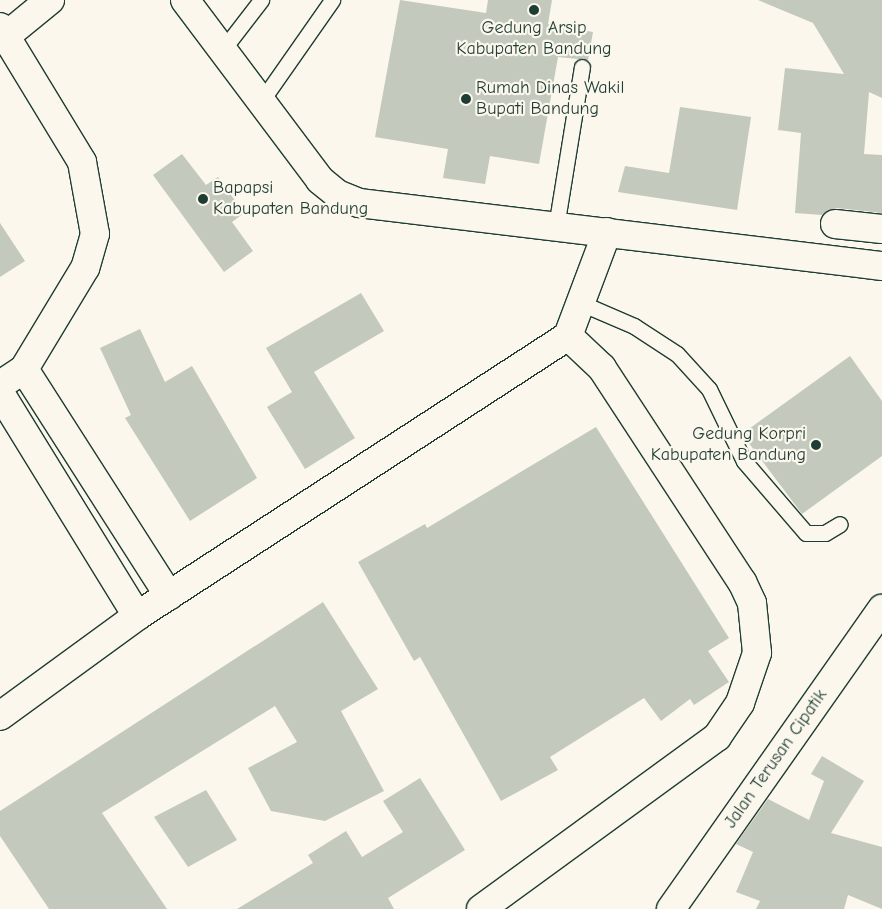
<!DOCTYPE html>
<html>
<head>
<meta charset="utf-8">
<style>
	body { margin:0 }
	#map { position:relative; width:882px; height:909px; overflow:hidden; background:#fbf7ec; font-family:"Comic Neue",sans-serif }
	div>[style] { position:absolute }
	[style*='--x'] { left:calc(var(--x)*1px); top:calc(var(--y)*1px); width:calc(var(--w)*1px); rotate:calc(var(--a)*1deg) }
	.building>* { inset:0; background:#c4c9be }
	.roads { filter:drop-shadow(1px 0 #1f3d34) drop-shadow(-1px 0 #1f3d34) drop-shadow(0 1px #1f3d34) drop-shadow(0 -1px #1f3d34) }
	.lane>* { height:15px; margin:-7.5px; padding:0 7.5px; transform-origin:7.5px; border-radius:7.5px; background:#fbf7ec }
	.street>* { height:28px; margin:-14px; padding:0 14px; transform-origin:14px; border-radius:14px; background:#fbf7ec }
	.secondary>* { height:28px; margin:-14px; padding:0 14px; transform-origin:14px; border-radius:14px; background:#fbf7ec }
	.dots>* { width:14px; height:14px; translate:-50% -50%; box-sizing:border-box; border:2px solid #fbf7ec; border-radius:50% }
	span { translate:-50% -50%; white-space:nowrap; text-align:center; line-height:1.15; -webkit-text-stroke:4.5px #fbf7ec; paint-order:stroke }
	.poi-label { font-size:18px; color:#1f3d34 }
	.left { translate:0 -50%; text-align:left }
	.right { translate:-100% -50%; text-align:right }
	.street-label { font-size:18px; color:#1f3d34 }
</style>
</head>
<body>
<div id="map">
	<div class="building">
		<i style="clip-path:polygon(400px 0,486px 13px,488px 0,552px 0,548px 24px,593px 32px,588px 60px,558px 57px,539px 164px,490px 156px,485px 184px,443px 178px,448px 149px,375px 137px)"></i>
		<i style="clip-path:polygon(758px 0,882px 0,882px 98px,869px 92px,864px 154px,882px 155px,882px 213px,837px 208px,822px 215px,795px 213px,801px 133px,778px 130px,785px 68px,844px 74px,813px 23px)"></i>
		<i style="clip-path:polygon(680px 107px,751px 117px,737px 210px,618px 192px,625px 166px,669px 173px)"></i>
		<i style="clip-path:polygon(182px 154px,206px 185px,218px 177px,244px 213px,232px 222px,253px 251px,224px 272px,153px 175px)"></i>
		<i style="clip-path:polygon(0 223px,25px 261px,0 277px)"></i>
		<i style="clip-path:polygon(361px 293px,384px 331px,314px 372px,355px 438px,305px 469px,267px 407px,292px 392px,266px 348px)"></i>
		<i style="clip-path:polygon(140px 329px,165px 382px,192px 366px,257px 478px,190px 521px,125px 418px,131px 415px,100px 348px)"></i>
		<i style="clip-path:polygon(850px 356px,882px 401px,882px 456px,802px 514px,742px 434px)"></i>
		<i style="clip-path:polygon(596px 427px,729px 638px,708px 651px,729px 682px,694px 705px,690px 699px,661px 721px,644px 698px,550px 757px,558px 770px,501px 801px,420px 657px,414px 661px,358px 562px,425px 524px,427px 528px)"></i>
		<i style="clip-path:polygon(323px 602px,378px 689px,341px 711px,384px 791px,325px 821px,271px 811px,248px 768px,297px 742px,275px 706px,102px 813px,167px 909px,49px 909px,0 836px,0 811px)"></i>
		<i style="clip-path:polygon(822px 756px,864px 781px,831px 833px,882px 847px,882px 909px,848px 895px,844px 909px,756px 909px,760px 901px,736px 892px,753px 852px,736px 844px,768px 799px,809px 820px,824px 781px,811px 774px)"></i>
		<i style="clip-path:polygon(420px 778px,465px 850px,388px 898px,394px 909px,237px 909px,313px 863px,308px 855px,346px 831px,362px 857px,403px 832px,383px 801px)"></i>
		<i style="clip-path:polygon(206px 790px,237px 840px,188px 867px,154px 817px)"></i>
	</div>
	<div class="roads">
		<div class="lane">
			<i style="--x:221;--y:52;--w:66;--a:-52.4"></i>
			<i style="--x:260;--y:103;--w:126;--a:-55"></i>
			<i style="--x:556;--y:227;--w:162;--a:-80.8"></i>
			<i style="--x:583;--y:304;--w:56;--a:23.3"></i>
			<i style="--x:634;--y:326;--w:51;--a:33.1"></i>
			<i style="--x:677;--y:354;--w:47;--a:47.6"></i>
			<i style="--x:709;--y:389;--w:80;--a:64.1"></i>
			<i style="--x:744;--y:461;--w:95;--a:49.3"></i>
			<i style="--x:806;--y:533;--w:19;--a:0"></i>
			<i style="--x:825;--y:533;--w:17;--a:-31"></i>
		</div>
		<div class="street">
			<i style="--x:185;--y:0;--w:225;--a:53.1"></i>
			<i style="--x:320;--y:180;--w:22;--a:39"></i>
			<i style="--x:337;--y:194;--w:24;--a:22"></i>
			<i style="--x:359;--y:203;--w:527;--a:6.87"></i>
			<i style="--x:0;--y:27;--w:158;--a:58.7"></i>
			<i style="--x:82;--y:162;--w:73;--a:79.8"></i>
			<i style="--x:95;--y:234;--w:35;--a:106"></i>
			<i style="--x:85;--y:268;--w:118;--a:121.1"></i>
			<i style="--x:24;--y:369;--w:29;--a:146"></i>
			<i style="--x:6;--y:36;--w:57;--a:-39.3"></i>
			<i style="--x:835;--y:224;--w:47;--a:6.1"></i>
			<i style="--x:24;--y:369;--w:269;--a:57.4"></i>
			<i style="--x:0;--y:393;--w:262;--a:58.4"></i>
			<i style="--x:0;--y:716;--w:170;--a:-36.1"></i>
			<i style="--x:137;--y:616;--w:514;--a:-33.01"></i>
			<i style="--x:481;--y:909;--w:292;--a:-36.1"></i>
			<i style="--x:717;--y:737;--w:41;--a:-55.9"></i>
			<i style="--x:740;--y:703;--w:53;--a:-71.2"></i>
			<i style="--x:757;--y:653;--w:50;--a:-95.7"></i>
			<i style="--x:752;--y:603;--w:23;--a:-115"></i>
			<i style="--x:742;--y:582;--w:256;--a:-123.2"></i>
			<i style="--x:602;--y:368;--w:47;--a:-136.7"></i>
			<i style="--x:568;--y:336;--w:111;--a:-69.4"></i>
		</div>
		<div class="secondary">
			<i style="--x:671;--y:909;--w:367;--a:-54.9"></i>
		</div>
	</div>
	<div class="dots">
		<i style="left:534px;top:10px;background:#1f3d34"></i>
		<i style="left:466px;top:99px;background:#1f3d34"></i>
		<i style="left:203px;top:199px;background:#1f3d34"></i>
		<i style="left:816px;top:445px;background:#1f3d34"></i>
	</div>
	<div class="poi-label">
		<span style="left:534px;top:39px">Gedung Arsip<br>Kabupaten Bandung</span>
		<span class="left" style="left:476px;top:99px">Rumah Dinas Wakil<br>Bupati Bandung</span>
		<span class="left" style="left:213px;top:199px">Bapapsi<br>Kabupaten Bandung</span>
		<span class="right" style="left:806px;top:445px">Gedung Korpri<br>Kabupaten Bandung</span>
	</div>
	<div class="street-label">
		<span style="left:776px;top:759px;rotate:-55deg">Jalan Terusan Cipatik</span>
	</div>
</div>
</body>
</html>
